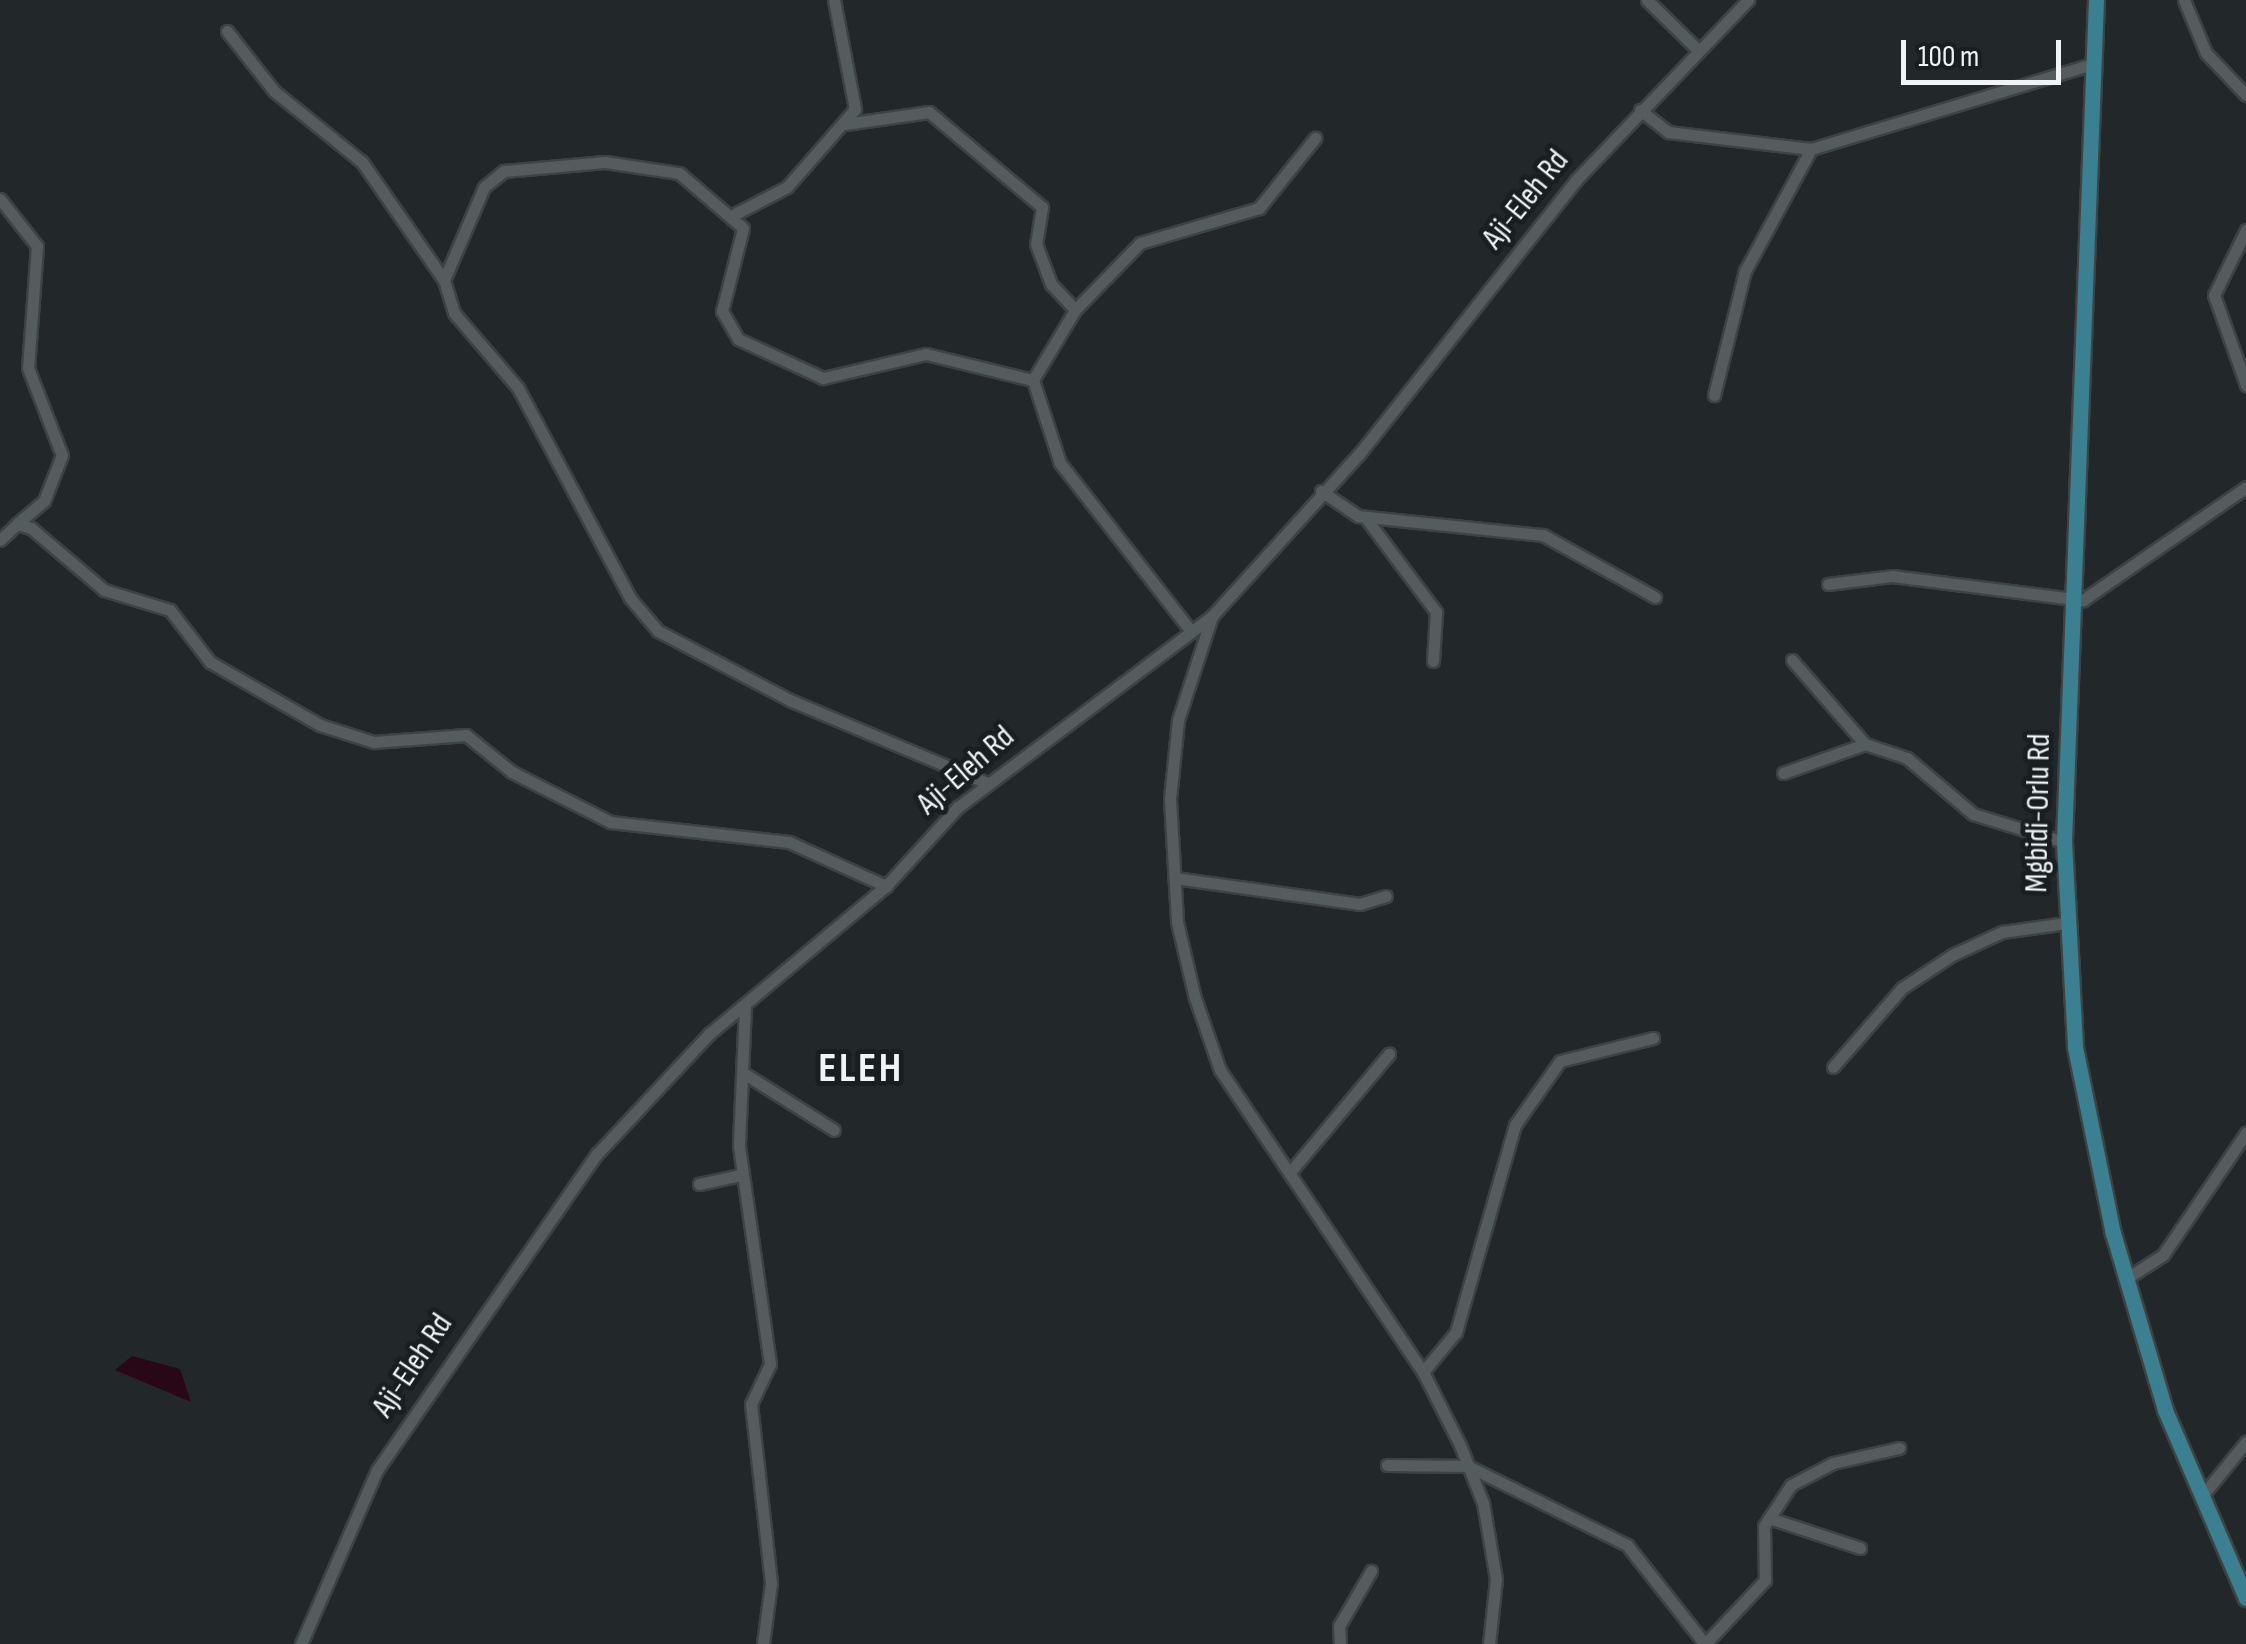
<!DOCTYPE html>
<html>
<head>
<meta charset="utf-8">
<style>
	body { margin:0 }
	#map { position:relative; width:2246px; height:1644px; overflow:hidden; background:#22282a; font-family:"Sofia Sans Condensed",sans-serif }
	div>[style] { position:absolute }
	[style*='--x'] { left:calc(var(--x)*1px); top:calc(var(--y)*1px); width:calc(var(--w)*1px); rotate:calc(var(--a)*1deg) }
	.water>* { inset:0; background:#280816 }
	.roads { filter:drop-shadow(2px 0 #3d4345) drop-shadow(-2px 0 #3d4345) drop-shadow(0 2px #3d4345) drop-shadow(0 -2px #3d4345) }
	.minor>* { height:11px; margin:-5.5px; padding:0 5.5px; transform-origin:5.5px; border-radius:5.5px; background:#555c5e }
	.major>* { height:15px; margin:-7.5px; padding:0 7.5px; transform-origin:7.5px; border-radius:7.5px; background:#3b8090 }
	span { translate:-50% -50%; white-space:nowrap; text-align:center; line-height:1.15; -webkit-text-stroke:10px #191f21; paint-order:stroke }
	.street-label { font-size:32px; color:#f0f4f6 }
	.district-label { font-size:42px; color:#f0f4f6; font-weight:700; letter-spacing:2.5px }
	.scale { position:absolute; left:1901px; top:40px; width:160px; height:45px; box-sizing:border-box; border:5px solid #f0f4f6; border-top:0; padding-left:12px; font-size:30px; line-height:35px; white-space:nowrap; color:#f0f4f6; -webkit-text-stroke:8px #191f21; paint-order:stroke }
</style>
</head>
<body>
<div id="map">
	<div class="water">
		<i style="clip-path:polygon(132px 1356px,180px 1369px,191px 1402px,115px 1370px)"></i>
	</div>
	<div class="roads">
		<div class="minor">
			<i style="--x:1647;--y:0;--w:70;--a:44.4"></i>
			<i style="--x:2184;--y:0;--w:57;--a:67.5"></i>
			<i style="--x:2206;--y:53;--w:58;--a:46.4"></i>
			<i style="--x:227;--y:31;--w:76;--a:51.9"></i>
			<i style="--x:274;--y:91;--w:113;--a:38.9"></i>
			<i style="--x:362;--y:162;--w:144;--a:55.2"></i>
			<i style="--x:444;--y:280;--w:34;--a:73"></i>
			<i style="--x:454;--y:313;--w:99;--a:49.5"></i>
			<i style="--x:518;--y:388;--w:238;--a:61.9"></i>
			<i style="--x:630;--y:598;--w:43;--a:49.7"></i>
			<i style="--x:658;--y:631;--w:151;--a:27.6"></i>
			<i style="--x:792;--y:701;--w:212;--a:22.8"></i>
			<i style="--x:1640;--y:110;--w:36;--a:38"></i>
			<i style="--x:1668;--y:132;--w:144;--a:6.8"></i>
			<i style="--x:1811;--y:149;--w:294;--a:-16.8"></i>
			<i style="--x:845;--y:124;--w:85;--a:-8.1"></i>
			<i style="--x:929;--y:112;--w:148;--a:40.1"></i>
			<i style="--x:1042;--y:207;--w:37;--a:99"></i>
			<i style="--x:1036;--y:244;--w:43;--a:69.4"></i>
			<i style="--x:1051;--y:284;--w:35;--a:47"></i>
			<i style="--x:1075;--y:310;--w:82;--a:121"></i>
			<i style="--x:0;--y:199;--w:60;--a:51.8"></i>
			<i style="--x:37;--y:246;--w:122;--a:94.2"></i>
			<i style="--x:28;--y:368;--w:93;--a:68.7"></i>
			<i style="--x:62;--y:455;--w:49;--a:111.4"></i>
			<i style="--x:44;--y:501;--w:35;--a:140"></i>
			<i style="--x:733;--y:215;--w:61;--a:-27.4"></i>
			<i style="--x:787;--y:187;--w:103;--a:-48.9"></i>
			<i style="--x:855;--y:109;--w:111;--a:-100.9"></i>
			<i style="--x:2246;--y:230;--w:72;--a:116.2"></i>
			<i style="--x:2214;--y:295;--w:96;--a:70.4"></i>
			<i style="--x:444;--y:280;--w:101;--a:-66.7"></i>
			<i style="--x:484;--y:187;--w:26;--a:-39"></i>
			<i style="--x:504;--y:171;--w:101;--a:-5.1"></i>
			<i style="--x:605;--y:162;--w:75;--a:8.5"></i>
			<i style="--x:679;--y:173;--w:84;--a:40.7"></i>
			<i style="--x:743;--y:228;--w:86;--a:104.2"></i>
			<i style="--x:722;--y:311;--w:32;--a:60"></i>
			<i style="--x:738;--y:339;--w:94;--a:24.6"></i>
			<i style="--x:823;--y:378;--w:106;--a:-13.1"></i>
			<i style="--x:926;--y:354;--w:110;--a:13.7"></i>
			<i style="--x:1033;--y:380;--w:87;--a:72"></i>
			<i style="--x:1060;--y:463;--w:213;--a:52.1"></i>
			<i style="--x:1075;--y:310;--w:93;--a:-45.9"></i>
			<i style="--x:1140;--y:243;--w:124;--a:-16.4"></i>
			<i style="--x:1259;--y:208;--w:90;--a:-51.3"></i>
			<i style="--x:1714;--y:395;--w:128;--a:-76"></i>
			<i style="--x:1745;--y:271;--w:139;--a:-61.6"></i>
			<i style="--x:1321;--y:491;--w:45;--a:34"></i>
			<i style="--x:1358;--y:516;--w:186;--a:5.9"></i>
			<i style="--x:1543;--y:535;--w:128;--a:29"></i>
			<i style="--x:1365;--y:517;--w:119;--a:53.2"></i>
			<i style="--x:1436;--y:612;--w:49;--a:93.5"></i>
			<i style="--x:0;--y:540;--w:23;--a:-43"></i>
			<i style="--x:17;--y:524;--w:15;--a:16"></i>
			<i style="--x:31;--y:528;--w:96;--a:40.3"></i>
			<i style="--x:104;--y:590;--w:69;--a:16.9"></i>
			<i style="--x:170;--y:610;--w:66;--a:52.4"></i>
			<i style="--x:210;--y:662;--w:127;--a:29.8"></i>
			<i style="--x:320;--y:725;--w:57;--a:17.5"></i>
			<i style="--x:374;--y:742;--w:92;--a:-4.4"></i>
			<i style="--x:466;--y:735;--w:59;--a:38.8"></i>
			<i style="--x:512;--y:772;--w:110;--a:27"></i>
			<i style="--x:610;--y:822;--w:180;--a:6.4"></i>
			<i style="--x:789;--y:842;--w:107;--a:24.4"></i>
			<i style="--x:1828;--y:584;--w:64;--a:-7.1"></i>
			<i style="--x:1892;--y:576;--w:193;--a:7.2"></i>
			<i style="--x:2083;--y:600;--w:198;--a:-34.7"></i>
			<i style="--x:1212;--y:616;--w:109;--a:108.1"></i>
			<i style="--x:1178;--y:720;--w:79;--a:95.8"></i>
			<i style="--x:1170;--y:799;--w:123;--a:86.7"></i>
			<i style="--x:1177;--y:922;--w:78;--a:76.7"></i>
			<i style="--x:1195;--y:998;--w:76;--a:70.9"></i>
			<i style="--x:1220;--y:1070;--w:364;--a:56.1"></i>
			<i style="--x:1423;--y:1372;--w:82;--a:63.1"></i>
			<i style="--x:1460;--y:1445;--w:62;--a:68.4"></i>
			<i style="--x:1483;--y:1503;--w:77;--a:80.3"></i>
			<i style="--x:1496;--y:1579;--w:65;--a:96.1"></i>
			<i style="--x:1792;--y:660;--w:111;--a:49"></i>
			<i style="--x:1783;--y:773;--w:87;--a:-19.5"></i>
			<i style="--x:1865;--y:744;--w:44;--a:18.4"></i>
			<i style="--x:1907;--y:758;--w:87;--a:40.3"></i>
			<i style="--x:1973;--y:814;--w:95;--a:17.1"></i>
			<i style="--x:1175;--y:878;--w:187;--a:8"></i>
			<i style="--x:1360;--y:904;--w:27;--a:-17"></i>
			<i style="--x:745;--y:1006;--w:140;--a:92.5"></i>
			<i style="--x:739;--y:1146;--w:220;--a:81.9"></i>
			<i style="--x:770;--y:1364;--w:44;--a:115.4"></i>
			<i style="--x:751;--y:1404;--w:180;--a:83.6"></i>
			<i style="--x:771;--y:1583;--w:62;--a:97.5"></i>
			<i style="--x:1833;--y:1067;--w:105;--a:-48.9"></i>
			<i style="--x:1902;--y:988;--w:60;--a:-33.4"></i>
			<i style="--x:1952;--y:955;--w:55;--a:-24.7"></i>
			<i style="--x:2002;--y:932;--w:65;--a:-8"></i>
			<i style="--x:745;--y:1074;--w:105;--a:32.2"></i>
			<i style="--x:1291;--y:1171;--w:153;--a:-50.1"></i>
			<i style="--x:699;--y:1184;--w:43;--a:-12.1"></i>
			<i style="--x:2127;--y:1278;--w:43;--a:-32.6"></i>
			<i style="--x:2163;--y:1255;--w:148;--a:-55.8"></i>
			<i style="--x:1423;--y:1372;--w:52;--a:-50.5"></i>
			<i style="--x:1456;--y:1332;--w:215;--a:-74.1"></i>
			<i style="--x:1515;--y:1125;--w:78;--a:-54.9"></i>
			<i style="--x:1560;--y:1061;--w:96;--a:-13.9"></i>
			<i style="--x:1387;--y:1465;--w:81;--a:0.7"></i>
			<i style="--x:1468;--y:1466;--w:178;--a:26.4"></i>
			<i style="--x:1627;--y:1545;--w:126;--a:51.8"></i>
			<i style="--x:2202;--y:1496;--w:70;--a:-50.8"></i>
			<i style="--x:1769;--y:1518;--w:96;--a:18.2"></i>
			<i style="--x:301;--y:1644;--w:190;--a:-66.4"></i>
			<i style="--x:377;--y:1470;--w:385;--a:-55.2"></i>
			<i style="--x:597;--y:1154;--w:164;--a:-47"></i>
			<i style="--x:709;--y:1034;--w:231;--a:-39.9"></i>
			<i style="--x:886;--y:886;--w:107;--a:-47.7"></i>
			<i style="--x:958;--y:807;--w:318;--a:-36.9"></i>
			<i style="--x:1212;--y:616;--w:219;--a:-47.8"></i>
			<i style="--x:1359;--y:454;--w:350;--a:-51.6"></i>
			<i style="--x:1576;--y:180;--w:249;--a:-46.3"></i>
			<i style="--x:1340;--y:1644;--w:18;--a:-93"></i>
			<i style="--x:1339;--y:1626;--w:64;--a:-59.8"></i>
			<i style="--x:1705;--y:1644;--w:88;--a:-46.8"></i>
			<i style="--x:1765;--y:1580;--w:54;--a:-91.1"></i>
			<i style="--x:1764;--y:1526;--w:49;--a:-56.6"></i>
			<i style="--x:1791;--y:1485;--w:47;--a:-27.6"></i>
			<i style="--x:1833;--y:1463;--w:68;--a:-12.8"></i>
		</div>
		<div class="major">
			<i style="--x:2096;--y:0;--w:843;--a:92.18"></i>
			<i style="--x:2064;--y:842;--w:205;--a:86.9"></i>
			<i style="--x:2075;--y:1047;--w:190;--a:78.5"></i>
			<i style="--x:2113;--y:1233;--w:184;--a:73.6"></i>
			<i style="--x:2165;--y:1410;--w:205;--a:66.7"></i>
		</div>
	</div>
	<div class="street-label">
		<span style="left:1526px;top:200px;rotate:-51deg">Aji-Eleh Rd</span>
		<span style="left:966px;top:771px;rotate:-41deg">Aji-Eleh Rd</span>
		<span style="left:2039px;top:813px;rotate:-89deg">Mgbidi-Orlu Rd</span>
		<span style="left:413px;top:1366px;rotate:-56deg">Aji-Eleh Rd</span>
	</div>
	<div class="district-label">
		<span style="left:861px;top:1069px">ELEH</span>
	</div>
	<div class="scale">100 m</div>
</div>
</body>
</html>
